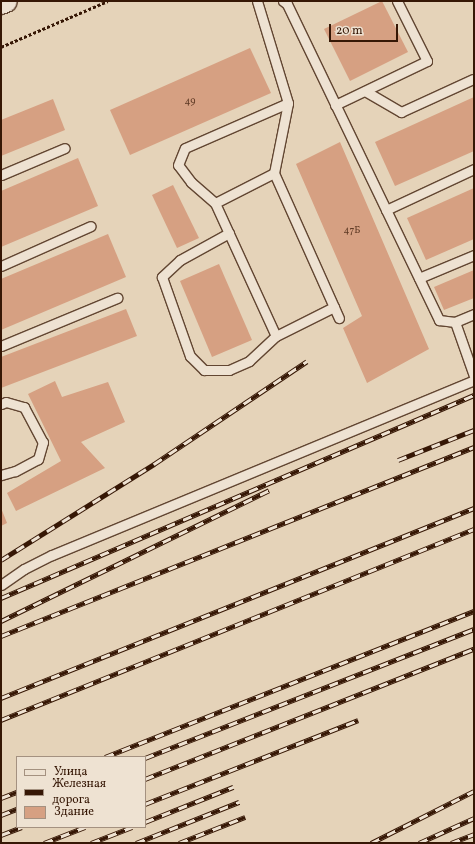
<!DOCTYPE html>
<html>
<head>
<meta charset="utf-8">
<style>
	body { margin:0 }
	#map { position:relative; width:475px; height:844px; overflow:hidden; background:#e5d3b9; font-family:Vollkorn,serif }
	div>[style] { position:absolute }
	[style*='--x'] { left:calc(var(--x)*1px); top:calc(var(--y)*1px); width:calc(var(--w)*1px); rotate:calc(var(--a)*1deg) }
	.building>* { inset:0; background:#d6a082 }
	.path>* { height:2.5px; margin-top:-1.25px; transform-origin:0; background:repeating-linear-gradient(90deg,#361705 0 3px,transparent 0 5px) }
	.roads { filter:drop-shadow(1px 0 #624632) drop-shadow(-1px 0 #624632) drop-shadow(0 1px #624632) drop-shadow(0 -1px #624632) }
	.lane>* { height:9px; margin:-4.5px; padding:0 4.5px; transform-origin:4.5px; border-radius:4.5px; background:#eee2d2 }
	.secondary>* { height:22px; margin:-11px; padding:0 11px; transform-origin:11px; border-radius:11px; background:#eee2d2 }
	.rail>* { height:4.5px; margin-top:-2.25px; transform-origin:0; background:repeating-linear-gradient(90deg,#eee2d2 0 9px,#361705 0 18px); box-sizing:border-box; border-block:1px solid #361705 }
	span { translate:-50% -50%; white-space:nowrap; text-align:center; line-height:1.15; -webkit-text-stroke:3px #eee2d2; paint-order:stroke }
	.number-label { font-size:10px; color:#5e3924 }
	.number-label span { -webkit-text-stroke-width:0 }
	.frame { position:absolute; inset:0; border:2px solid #361705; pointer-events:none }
	.legend { position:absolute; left:16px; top:756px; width:130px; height:72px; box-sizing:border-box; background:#eee2d2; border:1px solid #a49180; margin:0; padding:5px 7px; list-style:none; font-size:12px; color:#361705 }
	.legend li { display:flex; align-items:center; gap:8px; height:20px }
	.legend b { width:20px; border:1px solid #a49180 }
	.scale { position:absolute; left:329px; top:24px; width:69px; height:18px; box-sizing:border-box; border:2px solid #361705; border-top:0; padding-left:5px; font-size:12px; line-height:14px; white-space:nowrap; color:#361705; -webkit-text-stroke:3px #eee2d2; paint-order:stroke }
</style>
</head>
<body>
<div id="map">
	<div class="building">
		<i style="clip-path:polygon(382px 1px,408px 52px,350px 81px,324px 29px)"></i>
		<i style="clip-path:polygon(250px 48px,271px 93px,130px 155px,110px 110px)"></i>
		<i style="clip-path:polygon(474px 97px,474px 151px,395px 186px,375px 142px)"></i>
		<i style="clip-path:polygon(53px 99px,65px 130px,1px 156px,1px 120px)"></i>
		<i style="clip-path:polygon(340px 142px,429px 349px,367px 383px,343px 328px,362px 316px,296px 164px)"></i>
		<i style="clip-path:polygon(78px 158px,98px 206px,1px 247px,1px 191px)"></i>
		<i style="clip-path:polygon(173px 185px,199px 238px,177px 248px,152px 195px)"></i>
		<i style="clip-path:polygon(474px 188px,474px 239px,426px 260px,407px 218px)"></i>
		<i style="clip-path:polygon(108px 234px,126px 277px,1px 330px,1px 279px)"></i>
		<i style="clip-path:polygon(219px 264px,252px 340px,212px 357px,180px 281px)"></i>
		<i style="clip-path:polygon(474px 270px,474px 298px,444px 310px,434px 287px)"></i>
		<i style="clip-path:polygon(126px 309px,137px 336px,1px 388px,1px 357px)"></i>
		<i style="clip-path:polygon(55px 381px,62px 397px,108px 382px,125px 422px,81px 442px,105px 468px,16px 511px,7px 493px,61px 461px,28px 394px)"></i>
		<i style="clip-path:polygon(1px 508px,7px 523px,1px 526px)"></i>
	</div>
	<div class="path">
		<i style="--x:1;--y:47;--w:116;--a:-23.3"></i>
	</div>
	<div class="roads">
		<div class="lane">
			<i style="--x:257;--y:1;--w:107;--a:73.1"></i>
			<i style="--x:288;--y:103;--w:71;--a:101.3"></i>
			<i style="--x:274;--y:173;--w:159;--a:65.9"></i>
			<i style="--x:283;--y:1;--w:5;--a:37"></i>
			<i style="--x:287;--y:4;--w:351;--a:64.3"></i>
			<i style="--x:439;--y:320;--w:16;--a:7"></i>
			<i style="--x:455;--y:322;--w:21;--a:-23"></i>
			<i style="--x:365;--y:91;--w:42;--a:30.3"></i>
			<i style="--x:401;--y:112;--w:79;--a:-24.6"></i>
			<i style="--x:335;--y:105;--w:102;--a:-25.6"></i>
			<i style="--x:427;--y:61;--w:67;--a:-116.6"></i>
			<i style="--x:274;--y:173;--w:66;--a:153"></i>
			<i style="--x:215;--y:203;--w:32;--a:-139"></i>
			<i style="--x:191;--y:182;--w:21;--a:-127"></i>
			<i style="--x:178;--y:165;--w:18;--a:-68"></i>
			<i style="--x:185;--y:148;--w:112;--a:-23.6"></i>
			<i style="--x:1;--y:175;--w:69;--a:-22.9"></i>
			<i style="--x:215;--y:203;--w:146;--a:65.4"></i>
			<i style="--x:276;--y:336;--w:65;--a:-26.6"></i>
			<i style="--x:386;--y:210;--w:97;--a:-25"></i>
			<i style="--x:229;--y:233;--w:56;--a:151.1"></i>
			<i style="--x:180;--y:260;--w:25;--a:137"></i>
			<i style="--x:162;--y:277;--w:84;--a:70.5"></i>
			<i style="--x:190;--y:356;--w:20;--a:45"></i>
			<i style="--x:204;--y:370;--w:25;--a:0"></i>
			<i style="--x:229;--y:370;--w:22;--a:-24"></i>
			<i style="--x:249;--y:361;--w:37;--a:-43"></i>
			<i style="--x:1;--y:266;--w:98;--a:-24"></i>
			<i style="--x:419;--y:278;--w:60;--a:-22.7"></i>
			<i style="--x:455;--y:322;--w:57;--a:70.6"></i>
			<i style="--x:1;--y:346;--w:126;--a:-22.5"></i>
			<i style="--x:1;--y:404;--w:5;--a:-22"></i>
			<i style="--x:6;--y:402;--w:19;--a:16"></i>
			<i style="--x:24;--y:407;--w:40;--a:62"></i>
			<i style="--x:43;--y:442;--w:18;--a:106"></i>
			<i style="--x:38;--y:459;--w:26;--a:152"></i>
			<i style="--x:15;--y:471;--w:15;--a:164"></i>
			<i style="--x:1;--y:585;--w:28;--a:-35"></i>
			<i style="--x:24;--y:569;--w:31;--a:-27"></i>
			<i style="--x:52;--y:555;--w:457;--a:-22.5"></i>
		</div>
		<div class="secondary">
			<i style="--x:1;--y:3;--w:5;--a:-22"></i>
		</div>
	</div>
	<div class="rail">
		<i style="--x:398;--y:460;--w:82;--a:-21.5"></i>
		<i style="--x:1;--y:560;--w:181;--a:-32.1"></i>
		<i style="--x:154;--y:464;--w:184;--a:-33.9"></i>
		<i style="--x:1;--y:598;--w:515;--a:-23.23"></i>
		<i style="--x:1;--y:621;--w:298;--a:-26"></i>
		<i style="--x:1;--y:636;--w:509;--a:-21.78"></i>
		<i style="--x:1;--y:698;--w:510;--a:-21.88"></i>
		<i style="--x:1;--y:720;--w:510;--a:-21.99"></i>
		<i style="--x:105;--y:757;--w:397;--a:-21.6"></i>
		<i style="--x:145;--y:758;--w:353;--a:-21.4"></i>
		<i style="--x:145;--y:779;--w:354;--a:-21.6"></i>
		<i style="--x:1;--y:798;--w:17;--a:-21"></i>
		<i style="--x:145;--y:804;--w:229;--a:-21.5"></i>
		<i style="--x:1;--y:815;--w:17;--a:-21"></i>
		<i style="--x:145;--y:822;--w:95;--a:-21.7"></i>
		<i style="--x:1;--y:835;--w:22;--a:-21"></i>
		<i style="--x:44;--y:843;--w:44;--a:-21.3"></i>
		<i style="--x:91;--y:843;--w:44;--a:-21.3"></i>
		<i style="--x:136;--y:843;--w:111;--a:-21.7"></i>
		<i style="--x:179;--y:843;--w:71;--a:-21.5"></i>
		<i style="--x:371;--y:843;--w:115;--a:-26.8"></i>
		<i style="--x:419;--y:843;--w:60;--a:-24.4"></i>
		<i style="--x:451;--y:843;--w:25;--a:-21"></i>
	</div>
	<div class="number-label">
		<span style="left:190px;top:102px">49</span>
		<span style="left:352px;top:231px">47Б</span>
	</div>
	<div class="frame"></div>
	<ul class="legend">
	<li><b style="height:5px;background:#eee2d2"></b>Улица</li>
	<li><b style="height:5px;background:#361705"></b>Железная дорога</li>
	<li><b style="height:11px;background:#d6a082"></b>Здание</li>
	</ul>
	<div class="scale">20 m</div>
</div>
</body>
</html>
